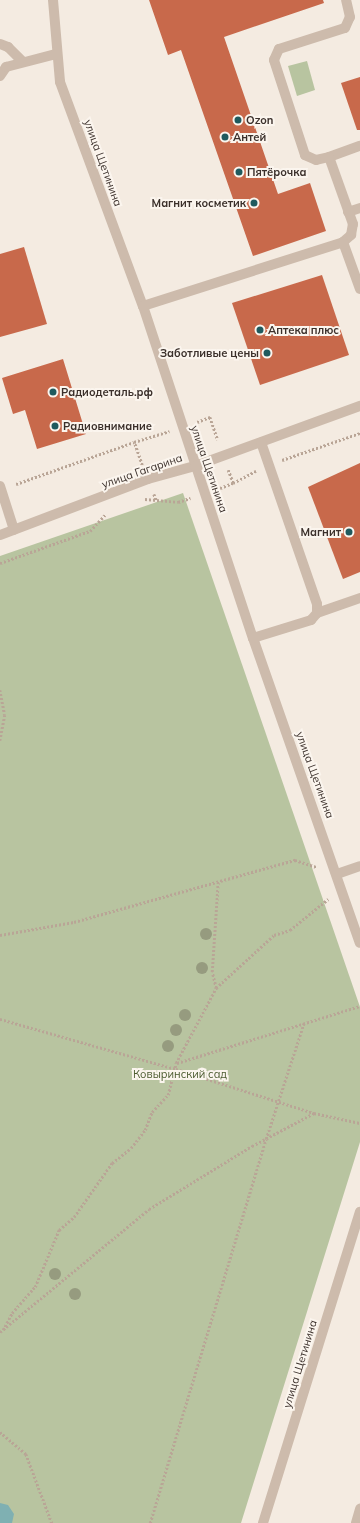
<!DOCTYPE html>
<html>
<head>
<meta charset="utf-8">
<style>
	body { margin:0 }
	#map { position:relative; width:360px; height:1523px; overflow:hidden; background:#f4ebe1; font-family:Mulish,sans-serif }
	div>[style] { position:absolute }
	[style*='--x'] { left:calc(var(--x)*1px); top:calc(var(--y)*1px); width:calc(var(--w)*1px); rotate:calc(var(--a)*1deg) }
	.green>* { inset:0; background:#b8c4a0 }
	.water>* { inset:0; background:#7fb0b2 }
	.building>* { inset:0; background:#c8694b }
	.path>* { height:2.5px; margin-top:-1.25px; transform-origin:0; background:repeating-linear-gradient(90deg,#b9a596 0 2px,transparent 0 4px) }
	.minor>* { height:10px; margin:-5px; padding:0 5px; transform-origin:5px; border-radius:5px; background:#cdbbac }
	.trees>* { width:12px; height:12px; margin:-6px; border-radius:50%; background:#969b7f }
	.dots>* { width:11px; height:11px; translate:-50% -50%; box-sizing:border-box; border:2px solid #fbf5ee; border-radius:50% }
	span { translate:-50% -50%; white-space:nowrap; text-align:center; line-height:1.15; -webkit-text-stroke:4px #fbf5ee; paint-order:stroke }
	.poi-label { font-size:11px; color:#3b302b; font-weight:700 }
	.left { translate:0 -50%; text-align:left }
	.right { translate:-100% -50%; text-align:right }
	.street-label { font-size:11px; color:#3b302b }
	.park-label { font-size:11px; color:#4a5a2e }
</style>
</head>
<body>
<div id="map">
	<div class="green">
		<i style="clip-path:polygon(307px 61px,315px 90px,297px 96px,288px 66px)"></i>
		<i style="clip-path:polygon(183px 493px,360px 1007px,360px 1142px,241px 1523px,0 1523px,0 556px)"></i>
	</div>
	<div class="water">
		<i style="clip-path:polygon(0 1503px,8px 1505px,14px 1514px,12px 1523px,0 1523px)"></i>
	</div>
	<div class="building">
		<i style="clip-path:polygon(149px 0,323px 0,324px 3px,224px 37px,278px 194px,310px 183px,326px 231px,253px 256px,181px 50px,168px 55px)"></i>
		<i style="clip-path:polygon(360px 77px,360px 130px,357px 130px,341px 83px)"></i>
		<i style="clip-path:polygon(24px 247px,47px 324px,0 337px,0 254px)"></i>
		<i style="clip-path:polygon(322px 275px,349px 355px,260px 385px,232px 303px)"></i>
		<i style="clip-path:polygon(63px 359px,86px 434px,37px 449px,25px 410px,13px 414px,2px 378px)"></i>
		<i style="clip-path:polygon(360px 463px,360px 572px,343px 579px,308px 487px)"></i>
	</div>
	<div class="path">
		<i style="--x:197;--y:422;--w:14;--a:-21"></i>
		<i style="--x:210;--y:417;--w:24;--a:71"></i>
		<i style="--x:282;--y:460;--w:83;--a:-19.1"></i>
		<i style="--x:142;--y:465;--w:24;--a:-109"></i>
		<i style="--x:134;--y:442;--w:37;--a:-17"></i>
		<i style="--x:233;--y:483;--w:26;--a:-28"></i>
		<i style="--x:16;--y:484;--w:125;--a:-19.6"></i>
		<i style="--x:220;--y:488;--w:14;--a:-21"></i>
		<i style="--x:233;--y:483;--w:14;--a:-111"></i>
		<i style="--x:154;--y:494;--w:8;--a:67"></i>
		<i style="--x:145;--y:499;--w:33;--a:5"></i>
		<i style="--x:178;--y:502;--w:13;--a:-18"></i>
		<i style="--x:0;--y:563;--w:96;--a:-19.6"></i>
		<i style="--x:90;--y:531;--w:23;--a:-47"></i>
		<i style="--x:0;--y:690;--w:25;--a:79"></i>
		<i style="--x:5;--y:715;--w:26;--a:101"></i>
		<i style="--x:0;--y:935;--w:75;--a:-10"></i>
		<i style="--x:74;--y:922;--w:230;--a:-15.7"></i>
		<i style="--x:295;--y:860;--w:23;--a:18"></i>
		<i style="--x:216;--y:988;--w:16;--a:-104"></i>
		<i style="--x:212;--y:972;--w:90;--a:-86.2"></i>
		<i style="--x:0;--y:1019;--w:183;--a:15.9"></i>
		<i style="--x:176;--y:1069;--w:145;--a:17.7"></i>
		<i style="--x:314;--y:1113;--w:47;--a:12.3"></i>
		<i style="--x:177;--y:1063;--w:192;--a:-17.3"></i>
		<i style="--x:3;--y:1330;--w:19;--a:-62"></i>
		<i style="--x:12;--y:1313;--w:35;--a:-49"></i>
		<i style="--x:35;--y:1287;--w:62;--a:-67.2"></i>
		<i style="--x:59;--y:1230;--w:20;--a:-41"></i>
		<i style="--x:74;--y:1217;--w:66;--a:-54.9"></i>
		<i style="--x:112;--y:1163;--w:24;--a:-38"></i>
		<i style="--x:131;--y:1148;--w:23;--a:-52"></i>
		<i style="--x:145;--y:1130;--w:19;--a:-69"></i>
		<i style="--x:152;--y:1112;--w:23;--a:-47"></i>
		<i style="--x:168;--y:1095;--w:33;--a:-76"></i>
		<i style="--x:176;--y:1063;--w:85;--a:-61.9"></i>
		<i style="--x:216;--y:988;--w:79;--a:-42.4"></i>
		<i style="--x:274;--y:935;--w:17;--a:-17"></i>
		<i style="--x:290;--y:930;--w:49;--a:-39.2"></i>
		<i style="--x:0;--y:1332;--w:193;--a:-39.5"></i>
		<i style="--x:149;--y:1209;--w:121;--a:-31.5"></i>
		<i style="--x:252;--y:1146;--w:70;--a:-28"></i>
		<i style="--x:0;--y:1432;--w:34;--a:40"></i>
		<i style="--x:26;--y:1454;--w:74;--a:69.4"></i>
		<i style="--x:150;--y:1523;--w:401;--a:-73.2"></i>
		<i style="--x:266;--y:1139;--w:122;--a:-71.9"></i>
	</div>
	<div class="minor">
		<i style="--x:53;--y:0;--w:82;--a:85.1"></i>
		<i style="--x:60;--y:82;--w:239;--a:69.7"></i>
		<i style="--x:143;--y:306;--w:350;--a:71.7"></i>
		<i style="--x:253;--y:638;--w:323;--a:70.7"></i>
		<i style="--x:0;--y:44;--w:9;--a:21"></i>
		<i style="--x:8;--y:47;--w:20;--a:45"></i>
		<i style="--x:0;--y:76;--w:11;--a:-56"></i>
		<i style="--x:6;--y:67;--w:52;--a:-14.6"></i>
		<i style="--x:329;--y:157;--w:33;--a:-20"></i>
		<i style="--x:348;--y:212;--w:13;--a:-18"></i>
		<i style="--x:343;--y:242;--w:11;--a:-41"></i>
		<i style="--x:351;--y:235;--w:11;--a:-80"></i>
		<i style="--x:353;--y:224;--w:71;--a:-109.7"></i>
		<i style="--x:329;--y:157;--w:13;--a:167"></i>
		<i style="--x:316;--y:160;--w:12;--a:-156"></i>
		<i style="--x:305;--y:155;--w:100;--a:-108.1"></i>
		<i style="--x:274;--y:60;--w:12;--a:-66"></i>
		<i style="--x:279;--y:49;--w:69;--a:-17.7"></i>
		<i style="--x:345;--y:28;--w:12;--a:-66"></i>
		<i style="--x:350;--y:17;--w:17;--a:-103"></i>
		<i style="--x:143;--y:306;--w:210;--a:-17.7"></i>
		<i style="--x:343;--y:242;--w:50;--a:70.1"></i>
		<i style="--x:0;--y:486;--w:46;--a:72.3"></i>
		<i style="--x:0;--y:535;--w:158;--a:-20.7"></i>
		<i style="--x:148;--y:479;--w:49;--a:-15.5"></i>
		<i style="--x:195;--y:466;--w:176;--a:-20"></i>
		<i style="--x:317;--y:613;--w:46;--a:-19.2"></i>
		<i style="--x:253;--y:638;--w:61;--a:-17.2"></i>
		<i style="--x:311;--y:620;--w:9;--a:-49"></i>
		<i style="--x:317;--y:613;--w:9;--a:-90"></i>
		<i style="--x:317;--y:604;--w:171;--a:-109.1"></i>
		<i style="--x:337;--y:874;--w:24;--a:-19"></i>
		<i style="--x:263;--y:1523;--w:326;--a:-72.7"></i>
		<i style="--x:356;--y:1523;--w:15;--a:-74"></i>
	</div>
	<div class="trees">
		<i style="left:206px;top:934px"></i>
		<i style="left:202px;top:968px"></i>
		<i style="left:185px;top:1015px"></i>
		<i style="left:176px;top:1030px"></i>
		<i style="left:168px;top:1046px"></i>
		<i style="left:55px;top:1274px"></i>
		<i style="left:75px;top:1294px"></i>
	</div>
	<div class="dots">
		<i style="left:238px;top:120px;background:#1f5a5e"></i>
		<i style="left:225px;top:137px;background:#1f5a5e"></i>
		<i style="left:239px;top:172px;background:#1f5a5e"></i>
		<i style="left:254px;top:203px;background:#1f5a5e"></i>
		<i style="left:260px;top:330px;background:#1f5a5e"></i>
		<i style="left:267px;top:353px;background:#1f5a5e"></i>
		<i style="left:53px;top:392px;background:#1f5a5e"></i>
		<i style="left:55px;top:426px;background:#1f5a5e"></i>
		<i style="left:349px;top:532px;background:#1f5a5e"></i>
	</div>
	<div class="poi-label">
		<span class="left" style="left:246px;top:120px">Ozon</span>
		<span class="left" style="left:233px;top:137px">Антей</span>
		<span class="left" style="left:247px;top:172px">Пятёрочка</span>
		<span class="right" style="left:246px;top:203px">Магнит косметик</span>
		<span class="left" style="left:268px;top:330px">Аптека плюс</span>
		<span class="right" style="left:259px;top:353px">Заботливые цены</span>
		<span class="left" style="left:61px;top:392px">Радиодеталь.рф</span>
		<span class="left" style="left:63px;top:426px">Радиовнимание</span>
		<span class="right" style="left:341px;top:532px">Магнит</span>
	</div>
	<div class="street-label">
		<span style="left:103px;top:163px;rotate:70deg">улица Щетинина</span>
		<span style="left:209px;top:469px;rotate:71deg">улица Щетинина</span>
		<span style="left:142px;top:471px;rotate:-19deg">улица Гагарина</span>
		<span style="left:315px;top:775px;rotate:70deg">улица Щетинина</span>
		<span style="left:300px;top:1364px;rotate:-73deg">улица Щетинина</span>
	</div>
	<div class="park-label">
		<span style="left:180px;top:1074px">Ковыринский сад</span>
	</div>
</div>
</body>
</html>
